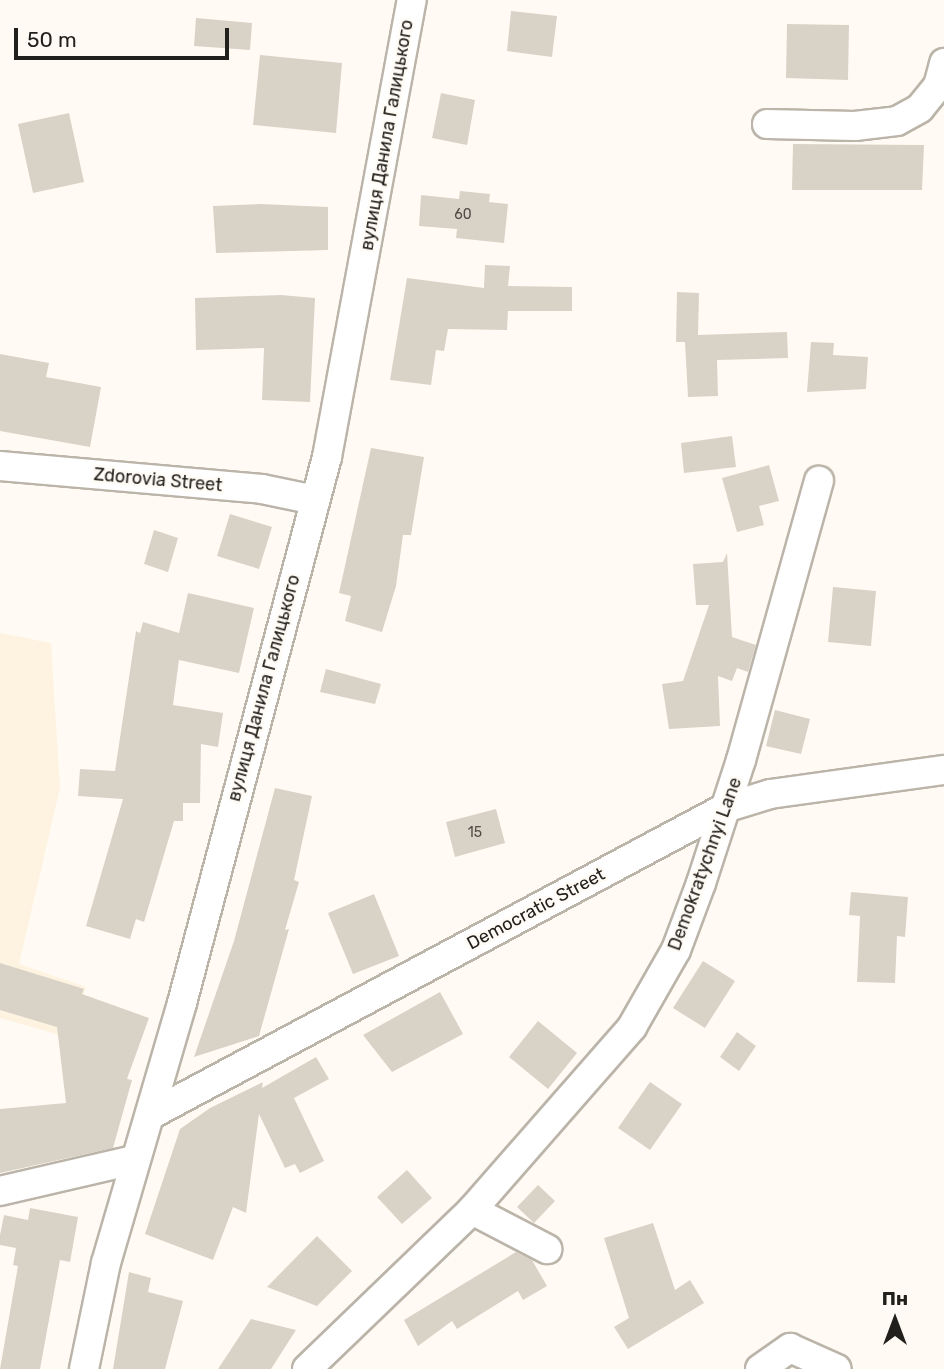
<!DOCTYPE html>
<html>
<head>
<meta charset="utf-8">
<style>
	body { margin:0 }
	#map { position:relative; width:944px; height:1369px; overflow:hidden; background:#fffbf4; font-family:Rubik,sans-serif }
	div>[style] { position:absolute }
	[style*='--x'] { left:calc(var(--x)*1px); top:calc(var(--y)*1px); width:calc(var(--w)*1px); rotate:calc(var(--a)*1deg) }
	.built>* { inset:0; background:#fef3e1 }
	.building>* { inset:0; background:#d9d2c7 }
	.roads { filter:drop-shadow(2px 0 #bbb4a9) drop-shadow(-2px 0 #bbb4a9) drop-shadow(0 2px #bbb4a9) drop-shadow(0 -2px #bbb4a9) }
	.minor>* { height:28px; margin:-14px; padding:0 14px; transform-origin:14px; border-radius:14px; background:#fff }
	span { translate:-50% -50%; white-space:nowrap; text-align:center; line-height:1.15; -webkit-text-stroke:5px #fffbf4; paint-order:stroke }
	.number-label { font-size:14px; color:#504c47 }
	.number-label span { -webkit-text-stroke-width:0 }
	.street-label { font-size:18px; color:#22201c }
	.north { position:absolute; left:860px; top:1285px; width:70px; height:70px; -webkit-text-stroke:5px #fffbf4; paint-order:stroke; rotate:0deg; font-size:19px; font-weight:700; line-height:28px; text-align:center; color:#22201c }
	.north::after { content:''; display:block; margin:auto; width:24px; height:32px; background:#22201c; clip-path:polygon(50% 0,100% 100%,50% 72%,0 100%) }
	.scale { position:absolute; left:14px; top:28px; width:215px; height:32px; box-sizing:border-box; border:4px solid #22201c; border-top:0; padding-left:9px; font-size:21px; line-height:24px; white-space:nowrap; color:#22201c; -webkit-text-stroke:5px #fffbf4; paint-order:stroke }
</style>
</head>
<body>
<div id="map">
	<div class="built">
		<i style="clip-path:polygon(0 633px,51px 643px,60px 788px,19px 964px,86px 987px,70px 1038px,0 1018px)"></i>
	</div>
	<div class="building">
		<i style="clip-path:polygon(511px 11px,557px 16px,552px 57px,507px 51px)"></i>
		<i style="clip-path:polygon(196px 18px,252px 23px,250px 50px,194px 46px)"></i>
		<i style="clip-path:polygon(787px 24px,849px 25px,848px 80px,786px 78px)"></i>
		<i style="clip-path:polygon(260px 55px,342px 63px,336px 133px,253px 125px)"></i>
		<i style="clip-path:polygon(441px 93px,475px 100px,467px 145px,432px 138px)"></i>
		<i style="clip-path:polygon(69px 113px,84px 182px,33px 193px,18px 124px)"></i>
		<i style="clip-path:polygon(793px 144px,924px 145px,922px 190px,792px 190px)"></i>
		<i style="clip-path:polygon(460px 191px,490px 194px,489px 202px,508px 204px,504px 243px,456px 238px,457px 229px,419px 226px,421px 195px,459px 199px)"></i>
		<i style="clip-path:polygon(261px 204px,328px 207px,328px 250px,216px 253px,213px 206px)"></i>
		<i style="clip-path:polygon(485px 265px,510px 266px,508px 286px,572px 287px,572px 311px,508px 311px,507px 330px,448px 329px,444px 351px,436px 350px,431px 385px,390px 380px,407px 278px,484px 288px)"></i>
		<i style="clip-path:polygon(677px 292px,699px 293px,698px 335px,787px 332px,788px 358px,717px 360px,718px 396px,688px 397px,685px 342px,676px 342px)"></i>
		<i style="clip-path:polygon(281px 295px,315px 298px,310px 402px,262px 400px,264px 348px,196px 350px,195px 298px)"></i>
		<i style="clip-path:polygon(811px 342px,834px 343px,833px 355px,868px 357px,866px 389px,807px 392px)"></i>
		<i style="clip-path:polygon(0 354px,49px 363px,46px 377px,101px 387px,90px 447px,0 431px)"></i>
		<i style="clip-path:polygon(732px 436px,736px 467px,684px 473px,681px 443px)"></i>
		<i style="clip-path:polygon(371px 448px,424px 457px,411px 535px,403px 535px,396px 586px,382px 632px,345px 621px,351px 596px,339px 593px)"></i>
		<i style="clip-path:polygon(769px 465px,779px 501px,759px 506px,764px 525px,737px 532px,722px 478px)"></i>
		<i style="clip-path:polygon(230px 514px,272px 527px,259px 569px,217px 556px)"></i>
		<i style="clip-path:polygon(154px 530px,178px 538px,168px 572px,144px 564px)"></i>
		<i style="clip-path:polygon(727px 553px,732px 637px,756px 645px,748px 672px,737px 668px,732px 681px,718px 676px,720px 726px,669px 729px,662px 684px,683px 681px,709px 605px,696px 605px,693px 564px,723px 562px)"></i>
		<i style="clip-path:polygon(833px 587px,876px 591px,871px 646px,828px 642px)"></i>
		<i style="clip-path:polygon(188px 593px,254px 608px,239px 673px,179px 660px,173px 705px,223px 713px,218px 747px,201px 744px,200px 803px,183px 803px,183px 821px,174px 821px,144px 922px,136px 919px,130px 939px,86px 926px,123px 799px,78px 796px,80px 769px,115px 771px,136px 631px,140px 633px,143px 622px,179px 633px)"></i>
		<i style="clip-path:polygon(326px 669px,381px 684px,375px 704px,320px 692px)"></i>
		<i style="clip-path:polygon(775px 710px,810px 719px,801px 754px,766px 746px)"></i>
		<i style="clip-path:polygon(275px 788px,312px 796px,294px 880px,299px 882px,285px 930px,289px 929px,259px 1036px,194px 1057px,234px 941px)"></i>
		<i style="clip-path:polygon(496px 809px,505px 843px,455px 857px,446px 822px)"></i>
		<i style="clip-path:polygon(851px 892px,908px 897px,905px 937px,897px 936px,895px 983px,857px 982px,860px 916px,849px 915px)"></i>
		<i style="clip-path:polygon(374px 894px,399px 956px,353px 974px,328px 913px)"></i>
		<i style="clip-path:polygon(703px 961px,735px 981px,705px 1028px,673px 1008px)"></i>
		<i style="clip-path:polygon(0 963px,84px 989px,82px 994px,149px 1018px,127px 1079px,132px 1080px,113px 1148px,0 1173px,0 1109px,66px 1103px,57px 1027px,0 1010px)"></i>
		<i style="clip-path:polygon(440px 992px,463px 1034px,392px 1072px,363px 1035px)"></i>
		<i style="clip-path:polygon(538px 1021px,577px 1053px,548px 1089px,509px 1057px)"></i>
		<i style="clip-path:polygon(737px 1032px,756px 1046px,739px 1071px,720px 1057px)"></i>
		<i style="clip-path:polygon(316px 1057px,329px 1079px,294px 1098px,324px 1161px,300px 1173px,295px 1164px,285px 1168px,259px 1114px,246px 1213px,233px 1207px,213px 1260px,145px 1234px,180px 1129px,210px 1108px,263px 1082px,262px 1088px)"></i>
		<i style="clip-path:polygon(650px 1082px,682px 1104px,650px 1150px,618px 1128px)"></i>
		<i style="clip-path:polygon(407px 1170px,432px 1198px,402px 1224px,377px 1197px)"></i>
		<i style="clip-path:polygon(538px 1185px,555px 1201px,534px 1223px,517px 1207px)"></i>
		<i style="clip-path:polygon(30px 1208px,78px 1217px,70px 1262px,60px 1260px,40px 1369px,0 1369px,18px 1266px,13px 1265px,16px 1248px,0 1245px,0 1235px,4px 1215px,28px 1220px)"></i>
		<i style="clip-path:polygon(653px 1223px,675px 1290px,690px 1280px,704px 1303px,628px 1349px,614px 1327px,629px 1318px,604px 1238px)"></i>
		<i style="clip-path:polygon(317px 1236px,352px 1271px,317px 1306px,267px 1287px)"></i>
		<i style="clip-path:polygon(516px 1252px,532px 1260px,547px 1286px,523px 1300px,518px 1291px,457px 1329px,452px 1321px,418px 1346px,404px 1320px)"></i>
		<i style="clip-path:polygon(129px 1272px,151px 1278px,148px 1292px,183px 1301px,165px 1369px,113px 1369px)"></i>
		<i style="clip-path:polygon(251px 1319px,296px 1330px,271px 1369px,218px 1369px)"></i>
	</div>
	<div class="roads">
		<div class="minor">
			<i style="--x:767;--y:124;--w:88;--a:1.3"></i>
			<i style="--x:855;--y:126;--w:42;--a:-6.8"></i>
			<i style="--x:897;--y:121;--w:26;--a:-29"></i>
			<i style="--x:920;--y:108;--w:28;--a:-51"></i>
			<i style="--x:938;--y:86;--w:24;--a:-75"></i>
			<i style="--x:0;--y:466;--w:263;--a:5"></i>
			<i style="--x:262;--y:489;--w:54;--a:11.7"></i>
			<i style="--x:150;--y:1115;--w:652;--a:-28.1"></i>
			<i style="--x:725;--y:808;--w:47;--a:-17.3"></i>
			<i style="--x:770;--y:794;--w:176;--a:-7.9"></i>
			<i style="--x:0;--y:1191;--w:137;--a:-13.1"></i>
			<i style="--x:472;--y:1210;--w:85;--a:27.5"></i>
			<i style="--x:84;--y:1369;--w:108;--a:-78.3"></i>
			<i style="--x:106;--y:1263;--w:271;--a:-73.7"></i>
			<i style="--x:182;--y:1003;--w:565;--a:-75.13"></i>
			<i style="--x:327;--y:457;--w:465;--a:-79.5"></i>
			<i style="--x:307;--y:1369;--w:229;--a:-43.9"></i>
			<i style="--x:472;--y:1210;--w:243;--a:-48.8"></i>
			<i style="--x:632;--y:1027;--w:89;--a:-60.3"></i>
			<i style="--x:676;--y:950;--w:72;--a:-69.5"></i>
			<i style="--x:701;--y:883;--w:129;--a:-72"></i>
			<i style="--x:741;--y:760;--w:290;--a:-74.4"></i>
			<i style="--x:760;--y:1369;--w:37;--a:-35"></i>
			<i style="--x:790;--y:1348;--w:51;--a:24.1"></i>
		</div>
	</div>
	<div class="number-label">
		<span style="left:463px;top:215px">60</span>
		<span style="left:475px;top:833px">15</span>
	</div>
	<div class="street-label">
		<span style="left:387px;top:135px;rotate:-80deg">вулиця Данила Галицького</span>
		<span style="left:158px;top:480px;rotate:5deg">Zdorovia Street</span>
		<span style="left:264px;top:688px;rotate:-75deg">вулиця Данила Галицького</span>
		<span style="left:705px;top:864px;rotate:-70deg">Demokratychnyi Lane</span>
		<span style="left:536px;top:909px;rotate:-28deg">Democratic Street</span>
	</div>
	<div class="north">Пн</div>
	<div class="scale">50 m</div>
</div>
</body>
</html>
